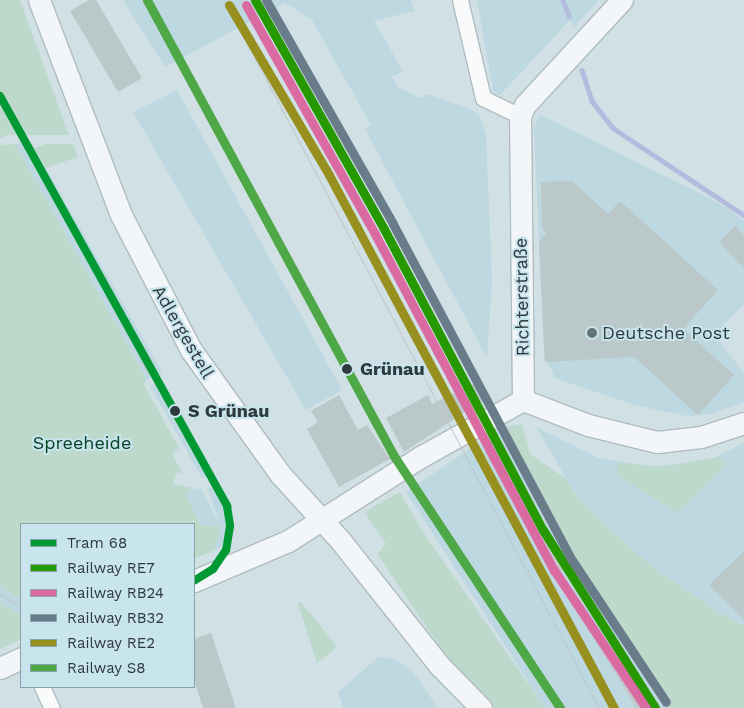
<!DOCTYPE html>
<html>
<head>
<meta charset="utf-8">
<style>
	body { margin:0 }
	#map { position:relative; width:744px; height:708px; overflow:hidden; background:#d0e0e5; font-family:"Work Sans",sans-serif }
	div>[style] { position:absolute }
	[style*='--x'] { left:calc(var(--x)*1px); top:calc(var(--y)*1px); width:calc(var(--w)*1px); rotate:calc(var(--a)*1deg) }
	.built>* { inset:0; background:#bdd8e0 }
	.green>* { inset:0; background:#bcd9cc }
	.stream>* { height:4.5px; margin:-2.25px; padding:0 2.25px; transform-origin:2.25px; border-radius:2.25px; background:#b3bcdf }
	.building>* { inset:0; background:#bbc8c9 }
	.roads { filter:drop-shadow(1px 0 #afbcbf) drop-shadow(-1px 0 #afbcbf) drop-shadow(0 1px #afbcbf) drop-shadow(0 -1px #afbcbf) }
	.street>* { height:15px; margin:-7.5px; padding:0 7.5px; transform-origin:7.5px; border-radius:7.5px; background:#f8fafb }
	.secondary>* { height:21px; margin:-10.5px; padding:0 10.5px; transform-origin:10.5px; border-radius:10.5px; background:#f3f6f8 }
	.tram>* { height:1px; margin:-0.5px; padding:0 0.5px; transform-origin:0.5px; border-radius:0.5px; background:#c2c6c7 }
	.rail>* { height:4px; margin:-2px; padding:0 2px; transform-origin:2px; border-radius:2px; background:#c2c6c7 }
	.rail-1>* { height:9px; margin:-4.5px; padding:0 4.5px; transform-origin:4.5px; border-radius:4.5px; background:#269900 }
	.rail-2>* { height:9px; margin:-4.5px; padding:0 4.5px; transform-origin:4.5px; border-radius:4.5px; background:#da6ba2 }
	.rail-3>* { height:9px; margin:-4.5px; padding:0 4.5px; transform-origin:4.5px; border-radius:4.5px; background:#697c8a }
	.rail-4>* { height:9px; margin:-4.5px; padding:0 4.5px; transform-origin:4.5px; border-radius:4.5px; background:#97901f }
	.rail-5>* { height:9px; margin:-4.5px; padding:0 4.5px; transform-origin:4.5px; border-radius:4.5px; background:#4ea846 }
	.tram-1>* { height:8px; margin:-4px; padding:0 4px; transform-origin:4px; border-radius:4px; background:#093 }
	.dots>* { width:14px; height:14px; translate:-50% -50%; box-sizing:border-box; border:2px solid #c8e4ed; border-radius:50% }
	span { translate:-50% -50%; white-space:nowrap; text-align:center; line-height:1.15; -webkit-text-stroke:4px #c8e4ed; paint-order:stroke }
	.street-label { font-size:18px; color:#2f3a3e }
	.poi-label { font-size:18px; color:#2f3a3e }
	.left { translate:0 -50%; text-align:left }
	.stop-label { font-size:18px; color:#2f3a3e; font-weight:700 }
	.park-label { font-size:18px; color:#044223 }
	.legend { position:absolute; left:20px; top:523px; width:175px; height:165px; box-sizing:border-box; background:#c8e4ed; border:1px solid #8ba0a7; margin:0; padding:6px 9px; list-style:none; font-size:15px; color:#2f3a3e }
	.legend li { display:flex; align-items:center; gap:10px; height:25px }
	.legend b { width:25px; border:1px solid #8ba0a7 }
</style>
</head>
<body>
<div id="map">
	<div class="built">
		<i style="clip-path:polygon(123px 0,411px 0,414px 11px,374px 21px,403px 71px,392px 77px,399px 88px,421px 98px,428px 94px,472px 110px,480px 117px,486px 134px,492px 280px,487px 358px,365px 129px,371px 125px,312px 20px,285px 3px,165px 67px)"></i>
		<i style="clip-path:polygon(477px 0,599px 0,574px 27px,570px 20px,500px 95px,493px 91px)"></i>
		<i style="clip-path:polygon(177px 90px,342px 390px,306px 410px,133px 112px)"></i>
		<i style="clip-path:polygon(539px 114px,715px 201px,744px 220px,744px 304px,714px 335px,744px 373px,744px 402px,711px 414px,687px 416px,635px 405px,555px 378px,544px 355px,534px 129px)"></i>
		<i style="clip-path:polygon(31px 142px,162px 372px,147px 380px,15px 144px)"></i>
		<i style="clip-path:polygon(161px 380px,213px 472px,202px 478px,150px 386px)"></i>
		<i style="clip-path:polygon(536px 427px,599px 458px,650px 467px,708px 461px,744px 443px,744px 625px,721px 614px,655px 569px,604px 524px,577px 497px)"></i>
		<i style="clip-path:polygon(501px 428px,578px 571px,670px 708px,545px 708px,406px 492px)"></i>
		<i style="clip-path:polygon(207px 487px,224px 492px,234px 519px,232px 542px,215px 550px,221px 526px,200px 525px,185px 492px,201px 488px,220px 525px)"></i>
		<i style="clip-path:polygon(0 586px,21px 600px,21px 616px,0 602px)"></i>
		<i style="clip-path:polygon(379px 657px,395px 659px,413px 672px,438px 708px,343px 708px,338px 692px)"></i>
	</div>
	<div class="green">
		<i style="clip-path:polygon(0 0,20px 0,69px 135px,6px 135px,0 139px)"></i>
		<i style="clip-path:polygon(15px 144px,147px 380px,143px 383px,179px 448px,172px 454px,184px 475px,177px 472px,173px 484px,194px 488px,185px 492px,200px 525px,221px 526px,215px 550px,194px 559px,194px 524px,21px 524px,21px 600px,0 586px,0 145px)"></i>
		<i style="clip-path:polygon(45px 144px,73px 144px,78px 157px,45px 168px,34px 148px)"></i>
		<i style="clip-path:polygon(522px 424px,530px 454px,565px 478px,577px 497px,604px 524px,655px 569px,721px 614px,744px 625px,744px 708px,670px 708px,578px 571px,501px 428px)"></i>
		<i style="clip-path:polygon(719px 457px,727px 464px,678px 513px,616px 475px,618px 463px,663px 467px)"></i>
		<i style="clip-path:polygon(400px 492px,421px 529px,545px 708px,491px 708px,443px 651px,377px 554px,386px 544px,366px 515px,368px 510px)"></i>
		<i style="clip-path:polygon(0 602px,21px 616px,21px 639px,0 649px)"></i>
		<i style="clip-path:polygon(301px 602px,337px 647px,317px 663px,298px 604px)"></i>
	</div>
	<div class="stream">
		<i style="--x:563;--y:0;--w:17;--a:69"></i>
		<i style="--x:582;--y:70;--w:33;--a:72"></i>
		<i style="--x:592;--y:101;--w:34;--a:52"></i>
		<i style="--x:613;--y:128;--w:157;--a:33.6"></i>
	</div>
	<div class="building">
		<i style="clip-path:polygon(89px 0,96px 0,142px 78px,118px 92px,70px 11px)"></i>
		<i style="clip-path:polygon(572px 181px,608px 214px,620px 201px,718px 290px,683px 329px,734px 375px,698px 415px,634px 357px,545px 362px,539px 242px,547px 233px,542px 228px,541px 182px)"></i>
		<i style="clip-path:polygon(735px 226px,744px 235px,744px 268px,719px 242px)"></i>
		<i style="clip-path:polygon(479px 381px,488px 397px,404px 452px,386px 418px,428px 395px,432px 404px)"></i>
		<i style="clip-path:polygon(339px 395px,358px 430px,367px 425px,390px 459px,339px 487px,307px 429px,318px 422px,311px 411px)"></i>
		<i style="clip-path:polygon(744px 551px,744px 619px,709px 585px)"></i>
		<i style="clip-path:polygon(211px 633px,236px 708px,203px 708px,194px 680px,194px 639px)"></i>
	</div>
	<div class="roads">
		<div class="street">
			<i style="--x:460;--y:0;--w:101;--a:76.8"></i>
			<i style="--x:483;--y:98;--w:41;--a:25.9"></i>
			<i style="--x:42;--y:687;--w:23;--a:65"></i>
		</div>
		<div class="secondary">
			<i style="--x:39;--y:0;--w:230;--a:69.1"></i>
			<i style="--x:121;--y:215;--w:152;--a:62.6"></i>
			<i style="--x:191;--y:350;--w:153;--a:54.3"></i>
			<i style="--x:280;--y:474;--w:89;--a:47.7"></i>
			<i style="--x:340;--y:540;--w:161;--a:51.6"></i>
			<i style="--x:440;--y:666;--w:59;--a:45.7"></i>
			<i style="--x:523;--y:400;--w:284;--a:-90.6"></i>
			<i style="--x:520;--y:116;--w:12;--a:-66"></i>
			<i style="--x:525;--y:105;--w:143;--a:-47.3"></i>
			<i style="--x:523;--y:400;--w:70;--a:21"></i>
			<i style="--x:588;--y:425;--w:71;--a:13.8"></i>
			<i style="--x:657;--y:442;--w:44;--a:-6.5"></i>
			<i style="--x:701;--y:437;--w:45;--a:-18"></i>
			<i style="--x:194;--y:581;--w:102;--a:-23.1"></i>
			<i style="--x:288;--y:541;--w:159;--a:-32.4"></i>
			<i style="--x:422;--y:456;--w:115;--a:-29"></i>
			<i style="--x:0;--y:668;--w:23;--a:-25"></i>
		</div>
	</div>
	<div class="tram">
		<i style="--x:224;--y:0;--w:801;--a:62.09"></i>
		<i style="--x:114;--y:300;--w:82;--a:65.6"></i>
		<i style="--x:0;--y:594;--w:25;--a:32"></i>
	</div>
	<div class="rail">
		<i style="--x:497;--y:446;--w:139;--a:62.5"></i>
		<i style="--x:487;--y:452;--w:113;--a:60.9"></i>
		<i style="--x:542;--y:551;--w:185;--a:58.3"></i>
	</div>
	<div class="rail-1">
		<i style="--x:255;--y:0;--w:263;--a:60.6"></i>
		<i style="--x:384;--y:229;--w:340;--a:62.2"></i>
		<i style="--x:543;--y:530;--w:210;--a:57.8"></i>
	</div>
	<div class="rail-2">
		<i style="--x:246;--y:5;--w:263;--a:60.6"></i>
		<i style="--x:375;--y:234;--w:381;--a:62"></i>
		<i style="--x:554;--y:570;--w:166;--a:56.3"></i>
	</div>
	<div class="rail-3">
		<i style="--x:266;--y:0;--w:257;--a:60.4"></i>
		<i style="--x:393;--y:224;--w:381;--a:62"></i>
		<i style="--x:572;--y:560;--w:170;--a:56.5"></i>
	</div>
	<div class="rail-4">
		<i style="--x:229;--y:5;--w:197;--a:59.5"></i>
		<i style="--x:329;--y:175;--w:604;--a:61.87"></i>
	</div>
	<div class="rail-5">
		<i style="--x:147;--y:0;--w:519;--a:61.56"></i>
		<i style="--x:394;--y:456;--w:302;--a:56.6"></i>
	</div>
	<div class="tram-1">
		<i style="--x:0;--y:96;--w:469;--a:61"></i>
		<i style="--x:227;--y:506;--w:20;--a:81"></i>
		<i style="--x:230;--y:526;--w:24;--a:99"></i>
		<i style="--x:226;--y:550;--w:23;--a:124"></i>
		<i style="--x:213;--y:569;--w:22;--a:148"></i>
	</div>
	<div class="dots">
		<i style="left:592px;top:333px;background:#677478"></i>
		<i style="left:347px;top:369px;background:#2f3a3e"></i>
		<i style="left:175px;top:411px;background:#2f3a3e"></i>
	</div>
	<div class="street-label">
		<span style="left:522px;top:297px;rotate:-91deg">Richterstraße</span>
		<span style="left:183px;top:332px;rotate:60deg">Adlergestell</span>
	</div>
	<div class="poi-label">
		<span class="left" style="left:602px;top:333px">Deutsche Post</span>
	</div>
	<div class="stop-label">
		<span class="left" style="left:360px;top:369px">Grünau</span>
		<span class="left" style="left:188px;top:411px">S Grünau</span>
	</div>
	<div class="park-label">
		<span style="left:82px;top:443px">Spreeheide</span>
	</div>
	<ul class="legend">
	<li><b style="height:6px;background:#093"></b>Tram 68</li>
	<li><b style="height:6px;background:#269900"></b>Railway RE7</li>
	<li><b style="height:6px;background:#da6ba2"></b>Railway RB24</li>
	<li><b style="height:6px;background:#697c8a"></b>Railway RB32</li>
	<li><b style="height:6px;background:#97901f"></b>Railway RE2</li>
	<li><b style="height:6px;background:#4ea846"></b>Railway S8</li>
	</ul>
</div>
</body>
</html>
